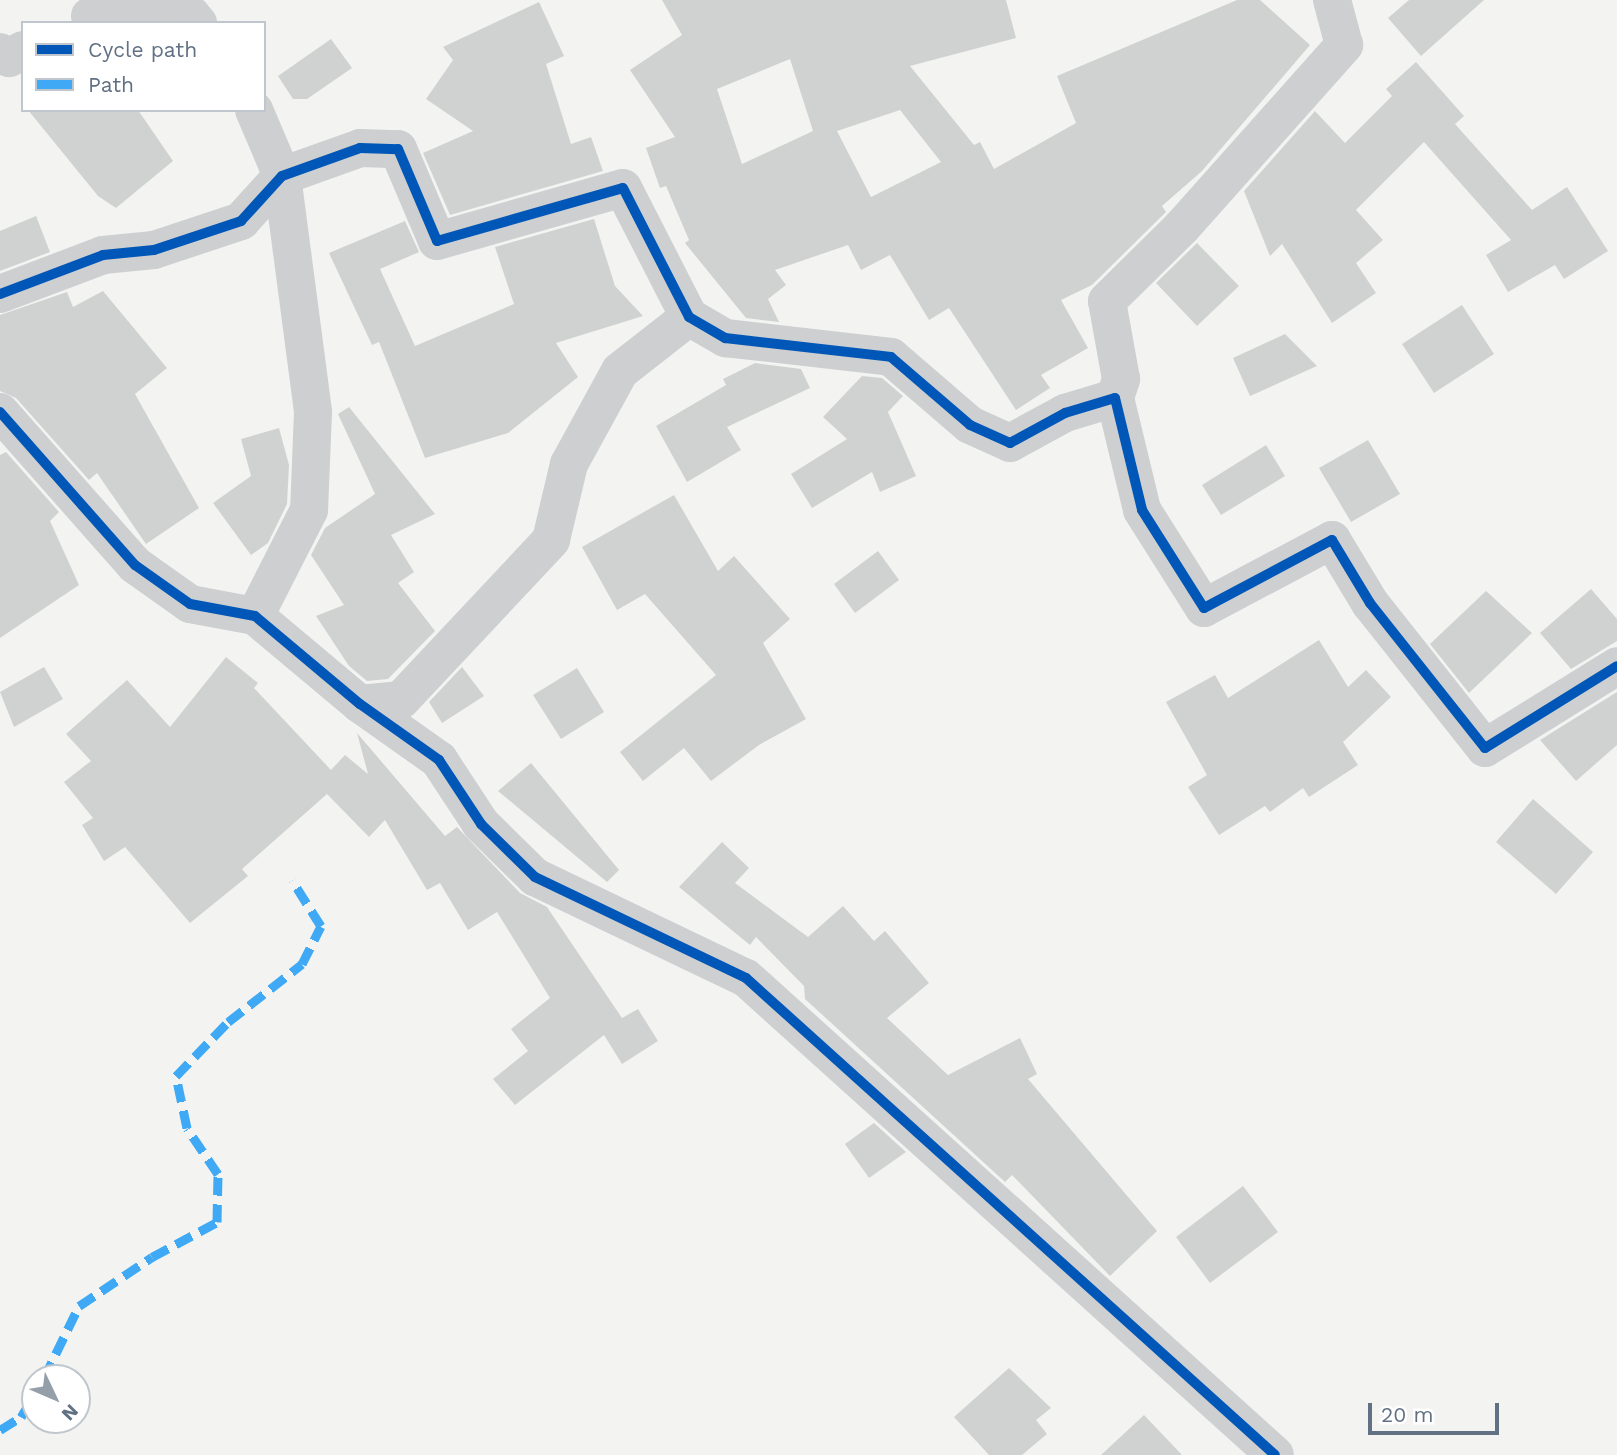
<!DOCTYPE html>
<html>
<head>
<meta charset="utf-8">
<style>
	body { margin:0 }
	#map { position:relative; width:1617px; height:1455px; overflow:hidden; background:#f3f4f1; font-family:"Work Sans",sans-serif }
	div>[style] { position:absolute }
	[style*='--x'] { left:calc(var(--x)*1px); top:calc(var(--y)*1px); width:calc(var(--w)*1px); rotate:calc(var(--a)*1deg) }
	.building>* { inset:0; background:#d0d2d2 }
	.minor>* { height:38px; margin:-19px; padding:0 19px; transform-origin:19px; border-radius:19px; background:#cecfd0 }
	.quiet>* { height:9px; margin-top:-4.5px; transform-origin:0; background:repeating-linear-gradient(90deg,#3fa9f5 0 18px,transparent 0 27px) }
	.cycleway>* { height:10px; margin:-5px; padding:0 5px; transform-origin:5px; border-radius:5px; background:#0057b8 }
	span { translate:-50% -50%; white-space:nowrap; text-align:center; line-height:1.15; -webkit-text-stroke:7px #fff; paint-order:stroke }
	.legend { position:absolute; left:21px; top:21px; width:245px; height:91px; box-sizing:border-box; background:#fff; border:2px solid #c0c6cd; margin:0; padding:9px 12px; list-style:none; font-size:21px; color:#617183 }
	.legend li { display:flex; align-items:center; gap:14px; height:35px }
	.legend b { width:35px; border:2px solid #c0c6cd }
	.north { position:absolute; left:21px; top:1364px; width:70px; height:70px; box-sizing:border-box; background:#fff; border:2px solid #c0c6cd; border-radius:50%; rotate:134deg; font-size:19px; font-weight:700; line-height:28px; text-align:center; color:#617183 }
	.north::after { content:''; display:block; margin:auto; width:24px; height:32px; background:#949faa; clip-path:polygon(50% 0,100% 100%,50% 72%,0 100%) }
	.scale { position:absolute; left:1368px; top:1403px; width:131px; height:32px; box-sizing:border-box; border:4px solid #617183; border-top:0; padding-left:9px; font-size:21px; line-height:24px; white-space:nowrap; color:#617183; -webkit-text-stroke:5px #fff; paint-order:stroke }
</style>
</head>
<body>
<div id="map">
	<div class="building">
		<i style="clip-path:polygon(evenodd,662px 0,1006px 0,1016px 38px,910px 66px,974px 145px,980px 142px,994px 169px,1076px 123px,1057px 76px,1237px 0,1260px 0,1310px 45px,1202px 171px,1162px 206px,1166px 212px,1092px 285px,1061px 300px,1088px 348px,1041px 375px,1050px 388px,1016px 410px,949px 308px,929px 320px,890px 255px,861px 270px,848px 245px,775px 270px,786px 285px,768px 299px,779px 322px,746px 318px,685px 243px,689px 240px,666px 186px,660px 188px,646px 148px,675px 137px,630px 70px,682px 35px,662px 0,790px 59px,813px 131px,742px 164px,717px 89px,790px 59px,662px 0,900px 110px,941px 162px,871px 197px,837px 131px,900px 110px)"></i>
		<i style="clip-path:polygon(1409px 0,1484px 0,1421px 56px,1388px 18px)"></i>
		<i style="clip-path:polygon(539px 2px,564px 56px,546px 64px,571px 144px,591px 137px,603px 171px,450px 215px,423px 153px,473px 131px,426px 99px,453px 60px,443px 47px)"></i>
		<i style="clip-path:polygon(331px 39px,352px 68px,307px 99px,293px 99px,278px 76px)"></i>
		<i style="clip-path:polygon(1416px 62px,1464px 116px,1455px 124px,1532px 210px,1567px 187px,1608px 251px,1564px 279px,1555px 265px,1508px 292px,1486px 255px,1511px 240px,1424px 142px,1356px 210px,1383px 240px,1356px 263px,1376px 293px,1332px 323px,1282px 244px,1270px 256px,1244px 191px,1315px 111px,1345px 143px,1392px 96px,1386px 89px)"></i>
		<i style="clip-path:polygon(28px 110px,138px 110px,173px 161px,116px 208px,98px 196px)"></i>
		<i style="clip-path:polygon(36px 216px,50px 252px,0 271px,0 231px)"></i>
		<i style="clip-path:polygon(594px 219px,615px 286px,643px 316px,556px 343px,578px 377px,508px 433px,425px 458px,379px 342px,372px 345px,329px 253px,405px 221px,419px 252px,380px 269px,415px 346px,514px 304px,495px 247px)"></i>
		<i style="clip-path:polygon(1197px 243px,1239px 286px,1197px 326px,1156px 283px)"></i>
		<i style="clip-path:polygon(103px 291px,167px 368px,135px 394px,199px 508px,146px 544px,97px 473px,89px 480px,16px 398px,0 391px,0 315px,67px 292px,73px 307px)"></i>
		<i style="clip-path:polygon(1462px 305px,1494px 354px,1434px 393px,1402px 344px)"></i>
		<i style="clip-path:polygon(1285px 334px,1317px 366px,1250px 396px,1233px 358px)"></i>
		<i style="clip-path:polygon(755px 363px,801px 369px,810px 388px,727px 427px,741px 450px,687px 482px,656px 426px,726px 385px,723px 379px)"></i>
		<i style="clip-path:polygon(862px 376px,882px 378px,903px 396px,888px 412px,916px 476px,880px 492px,872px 472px,812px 508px,791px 474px,847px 439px,823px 417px)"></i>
		<i style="clip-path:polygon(349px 407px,435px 514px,391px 535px,414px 572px,398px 583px,435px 631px,388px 679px,367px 681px,349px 666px,316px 616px,344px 605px,311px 555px,325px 528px,375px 494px,338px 414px)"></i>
		<i style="clip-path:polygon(279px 428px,289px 465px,287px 504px,268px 543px,251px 555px,213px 503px,251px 476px,241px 439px)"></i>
		<i style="clip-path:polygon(1368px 440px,1400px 494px,1351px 522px,1319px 468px)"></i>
		<i style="clip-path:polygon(1266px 445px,1285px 476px,1221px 515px,1202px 485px)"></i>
		<i style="clip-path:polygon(6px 452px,59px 512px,50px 521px,79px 585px,0 638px,0 455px)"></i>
		<i style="clip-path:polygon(674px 495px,718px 571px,734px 556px,790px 619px,763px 643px,806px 719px,759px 745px,711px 781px,684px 748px,643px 781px,620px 752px,716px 675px,645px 594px,617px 610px,582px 547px)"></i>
		<i style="clip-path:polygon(878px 551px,899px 580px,855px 613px,834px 584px)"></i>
		<i style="clip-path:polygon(1591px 589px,1617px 619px,1617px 641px,1571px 669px,1540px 633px)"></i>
		<i style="clip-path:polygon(1486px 591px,1532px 633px,1469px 693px,1430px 644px)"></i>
		<i style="clip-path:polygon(1319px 640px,1348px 687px,1366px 670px,1391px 697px,1343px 742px,1358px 765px,1309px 797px,1303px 788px,1270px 812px,1265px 806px,1219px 835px,1188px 787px,1207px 775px,1166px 702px,1215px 675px,1228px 698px)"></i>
		<i style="clip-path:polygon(226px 657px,258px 683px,254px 688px,331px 770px,345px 755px,368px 774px,357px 733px,445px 836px,457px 827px,520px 893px,547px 907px,622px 1018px,638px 1009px,658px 1041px,622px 1064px,604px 1035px,515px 1105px,493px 1079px,528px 1051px,511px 1029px,550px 998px,497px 912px,468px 930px,440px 883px,427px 890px,385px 820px,369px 837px,327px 794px,242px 869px,248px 876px,190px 923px,125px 847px,104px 861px,82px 825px,93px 818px,64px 782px,91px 761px,66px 734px,127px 680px,170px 727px)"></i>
		<i style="clip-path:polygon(44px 667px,63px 699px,14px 727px,0 692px)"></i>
		<i style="clip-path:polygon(462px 667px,484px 696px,442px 723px,429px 702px)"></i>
		<i style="clip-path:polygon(577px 668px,604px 712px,561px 739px,533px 695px)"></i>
		<i style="clip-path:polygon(1617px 692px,1617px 745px,1576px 781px,1540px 740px)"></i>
		<i style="clip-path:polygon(531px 763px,619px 870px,607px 882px,498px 791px)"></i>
		<i style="clip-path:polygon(1533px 799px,1593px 852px,1556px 894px,1496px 842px)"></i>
		<i style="clip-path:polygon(722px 842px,749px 868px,735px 883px,808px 937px,843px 906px,874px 941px,885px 931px,929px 983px,887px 1018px,948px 1075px,1020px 1038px,1037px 1074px,1028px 1079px,1157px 1231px,1110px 1276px,1012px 1175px,1005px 1182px,805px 999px,804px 986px,756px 937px,750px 945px,679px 887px)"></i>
		<i style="clip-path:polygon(874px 1123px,906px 1152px,869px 1178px,845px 1144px)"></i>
		<i style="clip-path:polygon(1243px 1186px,1278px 1232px,1210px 1283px,1176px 1237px)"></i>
		<i style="clip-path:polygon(1009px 1368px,1051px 1408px,1036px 1420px,1047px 1434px,1022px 1455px,989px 1455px,954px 1417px)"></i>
		<i style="clip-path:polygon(1144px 1415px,1182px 1455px,1101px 1455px)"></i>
	</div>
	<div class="minor">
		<i style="--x:90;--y:16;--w:82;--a:-4.2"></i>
		<i style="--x:172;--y:10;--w:20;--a:15"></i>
		<i style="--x:191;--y:15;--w:11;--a:49"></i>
		<i style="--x:0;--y:52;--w:11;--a:34"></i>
		<i style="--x:9;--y:58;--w:16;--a:-30"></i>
		<i style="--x:254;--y:110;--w:72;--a:67"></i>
		<i style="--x:282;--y:176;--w:238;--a:82.5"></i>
		<i style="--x:313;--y:412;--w:98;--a:92.3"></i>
		<i style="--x:309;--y:510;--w:119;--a:117"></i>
		<i style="--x:0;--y:294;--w:110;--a:-20.7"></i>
		<i style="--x:103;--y:255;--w:51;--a:-5.6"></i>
		<i style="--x:154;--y:250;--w:92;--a:-18.4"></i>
		<i style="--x:241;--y:221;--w:61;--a:-47.7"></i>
		<i style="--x:282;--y:176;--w:83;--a:-19.7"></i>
		<i style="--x:360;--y:148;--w:38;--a:2"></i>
		<i style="--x:398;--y:149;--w:100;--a:67"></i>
		<i style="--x:437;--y:241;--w:193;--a:-15.9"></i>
		<i style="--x:623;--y:188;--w:145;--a:62.9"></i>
		<i style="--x:689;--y:317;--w:42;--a:30.3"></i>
		<i style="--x:725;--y:338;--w:167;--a:6.5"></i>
		<i style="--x:891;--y:357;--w:104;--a:40.7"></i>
		<i style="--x:970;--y:425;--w:44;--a:24.2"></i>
		<i style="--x:1010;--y:443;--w:63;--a:-28.6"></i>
		<i style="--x:1065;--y:413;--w:52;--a:-16.7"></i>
		<i style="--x:1115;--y:398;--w:115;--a:76.4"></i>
		<i style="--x:1142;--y:510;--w:116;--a:57.7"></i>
		<i style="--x:1204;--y:608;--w:145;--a:-28"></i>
		<i style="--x:1332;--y:540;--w:74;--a:58.9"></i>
		<i style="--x:1370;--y:603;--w:185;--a:51.6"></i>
		<i style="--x:1485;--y:748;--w:155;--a:-31.8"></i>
		<i style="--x:1115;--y:398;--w:20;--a:-72"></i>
		<i style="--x:1121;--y:379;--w:79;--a:-100.2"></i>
		<i style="--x:1107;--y:301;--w:105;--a:-44.6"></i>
		<i style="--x:1182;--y:227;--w:244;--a:-48.3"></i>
		<i style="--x:1344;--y:45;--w:47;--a:-104.9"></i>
		<i style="--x:0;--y:412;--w:204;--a:48.6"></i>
		<i style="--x:135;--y:565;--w:67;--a:35.3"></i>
		<i style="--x:190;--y:604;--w:66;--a:10.5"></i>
		<i style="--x:255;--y:616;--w:137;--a:40"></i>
		<i style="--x:360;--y:704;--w:97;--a:35.3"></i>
		<i style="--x:439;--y:760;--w:77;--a:56.7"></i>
		<i style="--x:481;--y:824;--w:76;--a:44.5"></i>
		<i style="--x:535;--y:877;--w:234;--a:25.6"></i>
		<i style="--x:746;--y:978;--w:712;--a:42.04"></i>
		<i style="--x:360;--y:704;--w:41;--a:-5.6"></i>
		<i style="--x:401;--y:700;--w:219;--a:-46.8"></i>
		<i style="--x:551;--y:540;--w:78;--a:-76.7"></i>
		<i style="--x:569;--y:464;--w:106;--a:-61.3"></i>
		<i style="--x:620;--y:371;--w:88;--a:-38"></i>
	</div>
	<div class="quiet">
		<i style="--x:44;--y:1378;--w:80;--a:-64.1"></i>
		<i style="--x:79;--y:1306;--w:88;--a:-33.9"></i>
		<i style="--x:152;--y:1257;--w:74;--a:-28.3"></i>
		<i style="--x:217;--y:1222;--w:48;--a:-88.8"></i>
		<i style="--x:218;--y:1174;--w:55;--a:-124"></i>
		<i style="--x:187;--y:1128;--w:53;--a:-101.9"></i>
		<i style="--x:176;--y:1076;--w:75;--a:-46.1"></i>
		<i style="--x:228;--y:1022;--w:94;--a:-38.1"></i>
		<i style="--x:302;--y:964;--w:42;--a:-63.4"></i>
		<i style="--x:321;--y:926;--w:54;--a:-122.2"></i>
		<i style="--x:0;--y:1430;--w:25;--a:-32"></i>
		<i style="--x:21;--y:1417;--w:27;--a:-59"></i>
	</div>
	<div class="cycleway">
		<i style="--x:0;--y:294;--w:110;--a:-20.7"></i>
		<i style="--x:103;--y:255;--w:51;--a:-5.6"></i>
		<i style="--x:154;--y:250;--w:92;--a:-18.4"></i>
		<i style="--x:241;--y:221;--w:61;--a:-47.7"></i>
		<i style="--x:282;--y:176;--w:83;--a:-19.7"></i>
		<i style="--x:360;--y:148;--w:38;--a:2"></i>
		<i style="--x:398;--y:149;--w:100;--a:67"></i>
		<i style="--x:437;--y:241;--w:193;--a:-15.9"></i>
		<i style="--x:623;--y:188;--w:145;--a:62.9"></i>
		<i style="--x:689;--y:317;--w:42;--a:30.3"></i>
		<i style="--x:725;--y:338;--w:167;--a:6.5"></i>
		<i style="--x:891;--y:357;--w:104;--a:40.7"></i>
		<i style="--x:970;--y:425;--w:44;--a:24.2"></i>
		<i style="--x:1010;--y:443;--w:63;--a:-28.6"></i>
		<i style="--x:1065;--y:413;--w:52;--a:-16.7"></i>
		<i style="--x:1115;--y:398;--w:115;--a:76.4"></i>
		<i style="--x:1142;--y:510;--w:116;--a:57.7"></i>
		<i style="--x:1204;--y:608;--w:145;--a:-28"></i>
		<i style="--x:1332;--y:540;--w:74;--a:58.9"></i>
		<i style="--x:1370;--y:603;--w:185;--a:51.6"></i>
		<i style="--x:1485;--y:748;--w:155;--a:-31.8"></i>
		<i style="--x:0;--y:412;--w:204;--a:48.6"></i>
		<i style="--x:135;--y:565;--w:67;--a:35.3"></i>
		<i style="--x:190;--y:604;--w:66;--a:10.5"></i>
		<i style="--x:255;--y:616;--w:137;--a:40"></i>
		<i style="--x:360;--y:704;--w:97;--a:35.3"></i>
		<i style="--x:439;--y:760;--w:77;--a:56.7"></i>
		<i style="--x:481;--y:824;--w:76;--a:44.5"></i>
		<i style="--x:535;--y:877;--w:234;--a:25.6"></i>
		<i style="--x:746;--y:978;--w:712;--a:42.04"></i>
	</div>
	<ul class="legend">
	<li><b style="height:9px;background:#0057b8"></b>Cycle path</li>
	<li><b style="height:9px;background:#3fa9f5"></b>Path</li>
	</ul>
	<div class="north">N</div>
	<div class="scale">20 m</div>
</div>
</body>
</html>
